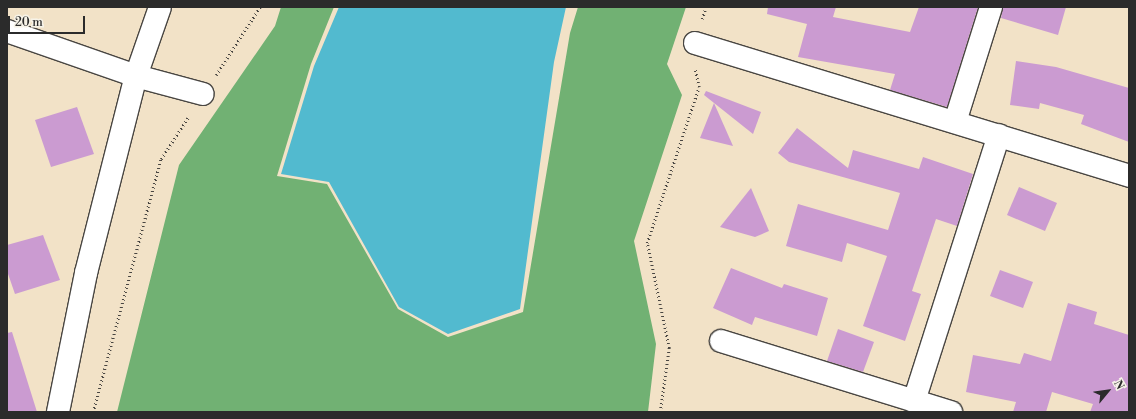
<!DOCTYPE html>
<html>
<head>
<meta charset="utf-8">
<style>
	body { margin:0 }
	#map { position:relative; width:1136px; height:419px; overflow:hidden; background:#f2e2c7; font-family:"Libre Bodoni",serif }
	div>[style] { position:absolute }
	[style*='--x'] { left:calc(var(--x)*1px); top:calc(var(--y)*1px); width:calc(var(--w)*1px); rotate:calc(var(--a)*1deg) }
	.forest>* { inset:0; background:#71b173 }
	.water>* { inset:0; background:#52bacf }
	.building>* { inset:0; background:#cb9bd1 }
	.path>* { height:2.5px; margin-top:-1.25px; transform-origin:0; background:repeating-linear-gradient(90deg,#494642 0 1px,transparent 0 4px) }
	.roads { filter:drop-shadow(1px 0 #494642) drop-shadow(-1px 0 #494642) drop-shadow(0 1px #494642) drop-shadow(0 -1px #494642) }
	.minor>* { height:22px; margin:-11px; padding:0 11px; transform-origin:11px; border-radius:11px; background:#fff }
	span { translate:-50% -50%; white-space:nowrap; text-align:center; line-height:1.15; -webkit-text-stroke:3px #f7f3e8; paint-order:stroke }
	.frame { position:absolute; inset:0; border:8px solid #2b2b2b; pointer-events:none }
	.north { position:absolute; left:1088px; top:371px; width:40px; height:40px; -webkit-text-stroke:3px #f7f3e8; paint-order:stroke; rotate:61deg; font-size:11px; font-weight:700; line-height:16px; text-align:center; color:#2b2b2b }
	.north::after { content:''; display:block; margin:auto; width:14px; height:18px; background:#2b2b2b; clip-path:polygon(50% 0,100% 100%,50% 72%,0 100%) }
	.scale { position:absolute; left:8px; top:16px; width:77px; height:18px; box-sizing:border-box; border:2px solid #2b2b2b; border-top:0; padding-left:5px; font-size:12px; line-height:14px; white-space:nowrap; color:#2b2b2b; -webkit-text-stroke:3px #f7f3e8; paint-order:stroke }
</style>
</head>
<body>
<div id="map">
	<div class="forest">
		<i style="clip-path:polygon(281px 7px,334px 7px,311px 64px,277px 176px,327px 184px,398px 309px,448px 337px,523px 312px,570px 33px,578px 7px,686px 7px,667px 64px,682px 95px,634px 241px,656px 344px,648px 412px,117px 412px,179px 165px,275px 26px)"></i>
	</div>
	<div class="water">
		<i style="clip-path:polygon(339px 7px,566px 7px,554px 62px,520px 309px,448px 334px,399px 307px,329px 182px,281px 174px,314px 66px)"></i>
	</div>
	<div class="building">
		<i style="clip-path:polygon(768px 7px,836px 7px,833px 17px,910px 32px,919px 7px,978px 7px,947px 107px,890px 90px,895px 74px,798px 57px,807px 24px,767px 14px)"></i>
		<i style="clip-path:polygon(1003px 7px,1066px 7px,1058px 35px,1001px 18px)"></i>
		<i style="clip-path:polygon(1016px 61px,1056px 67px,1129px 88px,1129px 142px,1081px 124px,1084px 115px,1040px 103px,1039px 109px,1010px 105px)"></i>
		<i style="clip-path:polygon(706px 91px,761px 112px,753px 134px,704px 95px)"></i>
		<i style="clip-path:polygon(714px 103px,733px 146px,700px 138px)"></i>
		<i style="clip-path:polygon(77px 107px,94px 154px,51px 167px,35px 120px)"></i>
		<i style="clip-path:polygon(797px 128px,848px 168px,853px 150px,919px 169px,923px 157px,973px 174px,957px 226px,936px 219px,912px 291px,921px 294px,905px 341px,863px 326px,887px 256px,847px 243px,842px 262px,786px 246px,798px 204px,888px 230px,900px 193px,789px 162px,778px 153px)"></i>
		<i style="clip-path:polygon(1019px 187px,1057px 203px,1045px 231px,1007px 215px)"></i>
		<i style="clip-path:polygon(751px 188px,769px 231px,755px 237px,720px 227px)"></i>
		<i style="clip-path:polygon(43px 235px,60px 280px,15px 294px,7px 271px,7px 245px)"></i>
		<i style="clip-path:polygon(731px 268px,782px 288px,784px 284px,828px 298px,817px 336px,755px 317px,752px 325px,713px 308px)"></i>
		<i style="clip-path:polygon(1000px 270px,1033px 282px,1023px 308px,990px 296px)"></i>
		<i style="clip-path:polygon(1068px 303px,1097px 312px,1094px 324px,1129px 335px,1129px 412px,1090px 412px,1093px 404px,1052px 392px,1046px 412px,1013px 412px,1016px 402px,966px 392px,973px 355px,1020px 364px,1024px 353px,1051px 361px)"></i>
		<i style="clip-path:polygon(838px 329px,874px 342px,863px 372px,827px 361px)"></i>
		<i style="clip-path:polygon(12px 332px,37px 412px,7px 412px,7px 333px)"></i>
	</div>
	<div class="path">
		<i style="--x:702;--y:19;--w:13;--a:-72"></i>
		<i style="--x:216;--y:75;--w:81;--a:-57.1"></i>
		<i style="--x:93;--y:412;--w:262;--a:-75"></i>
		<i style="--x:161;--y:159;--w:51;--a:-56.9"></i>
		<i style="--x:660;--y:412;--w:65;--a:-82"></i>
		<i style="--x:669;--y:348;--w:107;--a:-101.8"></i>
		<i style="--x:647;--y:243;--w:164;--a:-71.6"></i>
		<i style="--x:699;--y:87;--w:18;--a:-103"></i>
	</div>
	<div class="roads">
		<div class="minor">
			<i style="--x:7;--y:31;--w:137;--a:19.2"></i>
			<i style="--x:136;--y:76;--w:69;--a:15"></i>
			<i style="--x:695;--y:43;--w:454;--a:17"></i>
			<i style="--x:955;--y:122;--w:121;--a:-72.6"></i>
			<i style="--x:721;--y:341;--w:241;--a:17.2"></i>
			<i style="--x:914;--y:401;--w:279;--a:-72.3"></i>
			<i style="--x:58;--y:412;--w:142;--a:-78.6"></i>
			<i style="--x:86;--y:273;--w:203;--a:-75.8"></i>
			<i style="--x:136;--y:76;--w:73;--a:-70.8"></i>
		</div>
	</div>
	<div class="frame"></div>
	<div class="north">N</div>
	<div class="scale">20 m</div>
</div>
</body>
</html>
